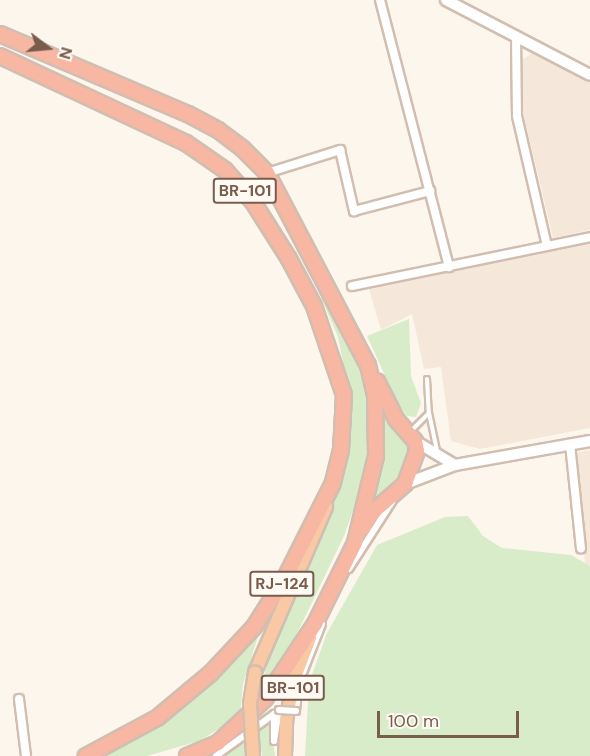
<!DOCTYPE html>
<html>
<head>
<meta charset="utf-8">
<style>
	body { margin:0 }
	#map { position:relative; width:590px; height:756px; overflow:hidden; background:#fdf6ec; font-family:"DM Sans",sans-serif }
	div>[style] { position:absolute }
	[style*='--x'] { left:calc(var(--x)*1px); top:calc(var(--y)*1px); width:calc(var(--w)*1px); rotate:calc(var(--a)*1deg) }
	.residential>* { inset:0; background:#f5e8da }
	.green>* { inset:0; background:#d8ecc9 }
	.roads { filter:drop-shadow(2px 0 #d1beb0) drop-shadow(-2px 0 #d1beb0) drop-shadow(0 2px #d1beb0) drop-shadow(0 -2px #d1beb0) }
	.service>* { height:4px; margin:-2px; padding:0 2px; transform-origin:2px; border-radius:2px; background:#fff }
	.pedestrian>* { height:6px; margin:-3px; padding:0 3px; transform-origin:3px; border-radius:3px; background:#fff }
	.minor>* { height:8px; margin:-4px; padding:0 4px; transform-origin:4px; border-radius:4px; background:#fff }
	.secondary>* { height:10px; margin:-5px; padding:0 5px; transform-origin:5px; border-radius:5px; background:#fff }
	.trunk>* { height:12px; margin:-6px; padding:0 6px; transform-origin:6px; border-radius:6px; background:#f9c8a4 }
	.motorway>* { height:14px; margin:-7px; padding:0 7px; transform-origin:7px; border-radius:7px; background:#f7b7a3 }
	.bridges { filter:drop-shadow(2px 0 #d1beb0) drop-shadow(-2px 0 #d1beb0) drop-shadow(0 2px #d1beb0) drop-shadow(0 -2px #d1beb0) }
	.pedestrian-bridge>* { height:6px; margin:-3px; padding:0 3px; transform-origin:3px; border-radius:3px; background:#fff }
	.trunk-bridge>* { height:12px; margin:-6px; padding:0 6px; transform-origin:6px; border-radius:6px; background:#f9c8a4 }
	span { translate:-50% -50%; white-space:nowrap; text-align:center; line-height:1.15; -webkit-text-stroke:4.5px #fffaf3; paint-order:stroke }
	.shield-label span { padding:2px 4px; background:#fffaf3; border:2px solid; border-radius:4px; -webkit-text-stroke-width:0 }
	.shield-label { font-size:16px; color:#7a5c4d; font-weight:700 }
	.north { position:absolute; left:18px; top:18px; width:60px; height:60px; -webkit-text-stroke:4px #fffaf3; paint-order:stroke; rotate:106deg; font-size:16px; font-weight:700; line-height:24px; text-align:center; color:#7a5c4d }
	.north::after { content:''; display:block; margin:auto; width:21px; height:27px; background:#7a5c4d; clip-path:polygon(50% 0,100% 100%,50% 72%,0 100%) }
	.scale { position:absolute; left:377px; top:711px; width:142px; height:27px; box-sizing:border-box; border:3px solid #7a5c4d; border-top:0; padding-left:8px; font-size:18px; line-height:21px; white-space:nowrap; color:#7a5c4d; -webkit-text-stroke:4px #fffaf3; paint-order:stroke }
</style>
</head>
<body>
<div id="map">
	<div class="residential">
		<i style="clip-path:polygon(532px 53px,590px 83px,590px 230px,553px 238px,523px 112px,522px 60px)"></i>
		<i style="clip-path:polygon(590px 243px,590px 428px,480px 449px,451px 441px,441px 367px,424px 369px,412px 314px,381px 330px,369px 289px)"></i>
		<i style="clip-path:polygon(590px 450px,590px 566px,585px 564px,575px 453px)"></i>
	</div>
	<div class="green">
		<i style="clip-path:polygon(305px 255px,363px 377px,372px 435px,363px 483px,344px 536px,291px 646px,269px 682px,261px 686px,275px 638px,329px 513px,346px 450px,349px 394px,338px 337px,303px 256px)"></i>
		<i style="clip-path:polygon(409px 319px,411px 376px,421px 403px,416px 417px,407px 416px,398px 404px,367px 336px)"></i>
		<i style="clip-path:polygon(382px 404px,412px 456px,399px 481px,370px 502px,384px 439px)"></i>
		<i style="clip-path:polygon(468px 516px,483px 536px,502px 548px,571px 555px,590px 566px,590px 756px,305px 756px,309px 683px,327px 633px,377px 545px,445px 517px)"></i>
		<i style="clip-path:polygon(260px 630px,243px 684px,240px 716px,199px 741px,147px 756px,92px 756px,196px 693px)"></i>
		<i style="clip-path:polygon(270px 718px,275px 756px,262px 756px,258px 727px)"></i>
		<i style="clip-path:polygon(243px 736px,246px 756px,196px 756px,212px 751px)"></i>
	</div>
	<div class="roads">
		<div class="service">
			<i style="--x:427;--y:379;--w:34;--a:87"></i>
			<i style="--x:429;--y:413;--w:40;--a:78"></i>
			<i style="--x:410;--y:432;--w:27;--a:-45"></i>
		</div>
		<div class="pedestrian">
			<i style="--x:349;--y:569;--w:80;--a:-57.3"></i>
			<i style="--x:296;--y:711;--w:28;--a:-84"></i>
			<i style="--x:299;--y:683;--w:63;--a:-68.7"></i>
			<i style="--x:216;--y:756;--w:72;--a:-35.9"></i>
			<i style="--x:274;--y:714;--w:27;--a:90"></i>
			<i style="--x:274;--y:741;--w:31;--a:-81"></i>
		</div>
		<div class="minor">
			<i style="--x:380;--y:0;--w:276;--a:75.5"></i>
			<i style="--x:516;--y:36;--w:80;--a:89.3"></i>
			<i style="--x:517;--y:116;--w:133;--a:77"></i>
			<i style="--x:267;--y:173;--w:77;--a:-17.5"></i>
			<i style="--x:340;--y:150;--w:63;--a:77.1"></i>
			<i style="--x:354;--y:211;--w:79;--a:-14.7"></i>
			<i style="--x:352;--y:286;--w:243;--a:-11.6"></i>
			<i style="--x:570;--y:444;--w:105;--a:84"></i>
			<i style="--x:19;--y:699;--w:57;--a:83"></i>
		</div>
		<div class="secondary">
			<i style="--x:446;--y:0;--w:162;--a:27.5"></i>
			<i style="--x:415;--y:441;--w:47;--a:31"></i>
			<i style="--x:405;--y:484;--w:53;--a:-20.8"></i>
			<i style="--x:455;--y:465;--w:137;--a:-10.1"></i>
		</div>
		<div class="trunk">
			<i style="--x:255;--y:672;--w:180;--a:-66.7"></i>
			<i style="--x:285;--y:756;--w:36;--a:-88"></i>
			<i style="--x:286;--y:720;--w:44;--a:-78.2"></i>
			<i style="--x:295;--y:677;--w:42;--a:-69"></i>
		</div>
		<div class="motorway">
			<i style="--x:0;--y:34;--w:204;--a:23.1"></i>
			<i style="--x:188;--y:114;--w:34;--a:28"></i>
			<i style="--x:218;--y:130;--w:31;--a:37"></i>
			<i style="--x:243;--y:149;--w:34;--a:45"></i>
			<i style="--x:267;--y:173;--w:217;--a:62.3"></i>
			<i style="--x:368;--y:365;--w:32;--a:77"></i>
			<i style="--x:375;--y:396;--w:60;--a:89"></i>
			<i style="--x:376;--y:456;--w:89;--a:103.6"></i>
			<i style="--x:355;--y:543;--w:90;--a:116.3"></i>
			<i style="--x:315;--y:624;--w:90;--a:123.7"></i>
			<i style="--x:265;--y:699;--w:64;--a:136.9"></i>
			<i style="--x:218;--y:743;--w:34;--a:157"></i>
			<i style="--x:0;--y:56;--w:205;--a:25.1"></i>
			<i style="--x:186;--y:143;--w:47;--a:34.7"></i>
			<i style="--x:225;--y:170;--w:43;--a:48.8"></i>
			<i style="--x:253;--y:202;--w:67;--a:57.7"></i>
			<i style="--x:289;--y:259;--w:53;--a:62"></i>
			<i style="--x:314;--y:306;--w:94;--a:71.4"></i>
			<i style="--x:344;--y:395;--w:55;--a:93.1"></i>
			<i style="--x:341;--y:450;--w:34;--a:104"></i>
			<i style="--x:333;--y:483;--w:106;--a:116.8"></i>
			<i style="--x:285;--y:578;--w:58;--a:122.3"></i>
			<i style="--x:254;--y:627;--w:63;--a:133.1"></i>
			<i style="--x:211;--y:673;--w:70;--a:140.2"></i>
			<i style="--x:157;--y:718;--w:81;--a:151.8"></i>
			<i style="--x:363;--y:528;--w:19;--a:-58"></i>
			<i style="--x:373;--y:512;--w:43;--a:-41.2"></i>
			<i style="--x:405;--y:484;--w:35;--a:-70"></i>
			<i style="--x:417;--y:451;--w:10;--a:-101"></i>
			<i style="--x:415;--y:441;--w:29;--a:-131"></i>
			<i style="--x:396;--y:419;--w:42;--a:-116.6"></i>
		</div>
	</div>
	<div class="bridges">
		<div class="pedestrian-bridge">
			<i style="--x:279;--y:710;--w:17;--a:3"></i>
		</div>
		<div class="trunk-bridge">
			<i style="--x:253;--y:756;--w:52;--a:-93.3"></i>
			<i style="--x:250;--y:704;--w:32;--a:-81"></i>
		</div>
	</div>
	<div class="shield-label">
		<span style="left:245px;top:191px">BR-101</span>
		<span style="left:282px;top:584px">RJ-124</span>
		<span style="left:293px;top:688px">BR-101</span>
	</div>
	<div class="north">N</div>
	<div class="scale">100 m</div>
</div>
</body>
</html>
